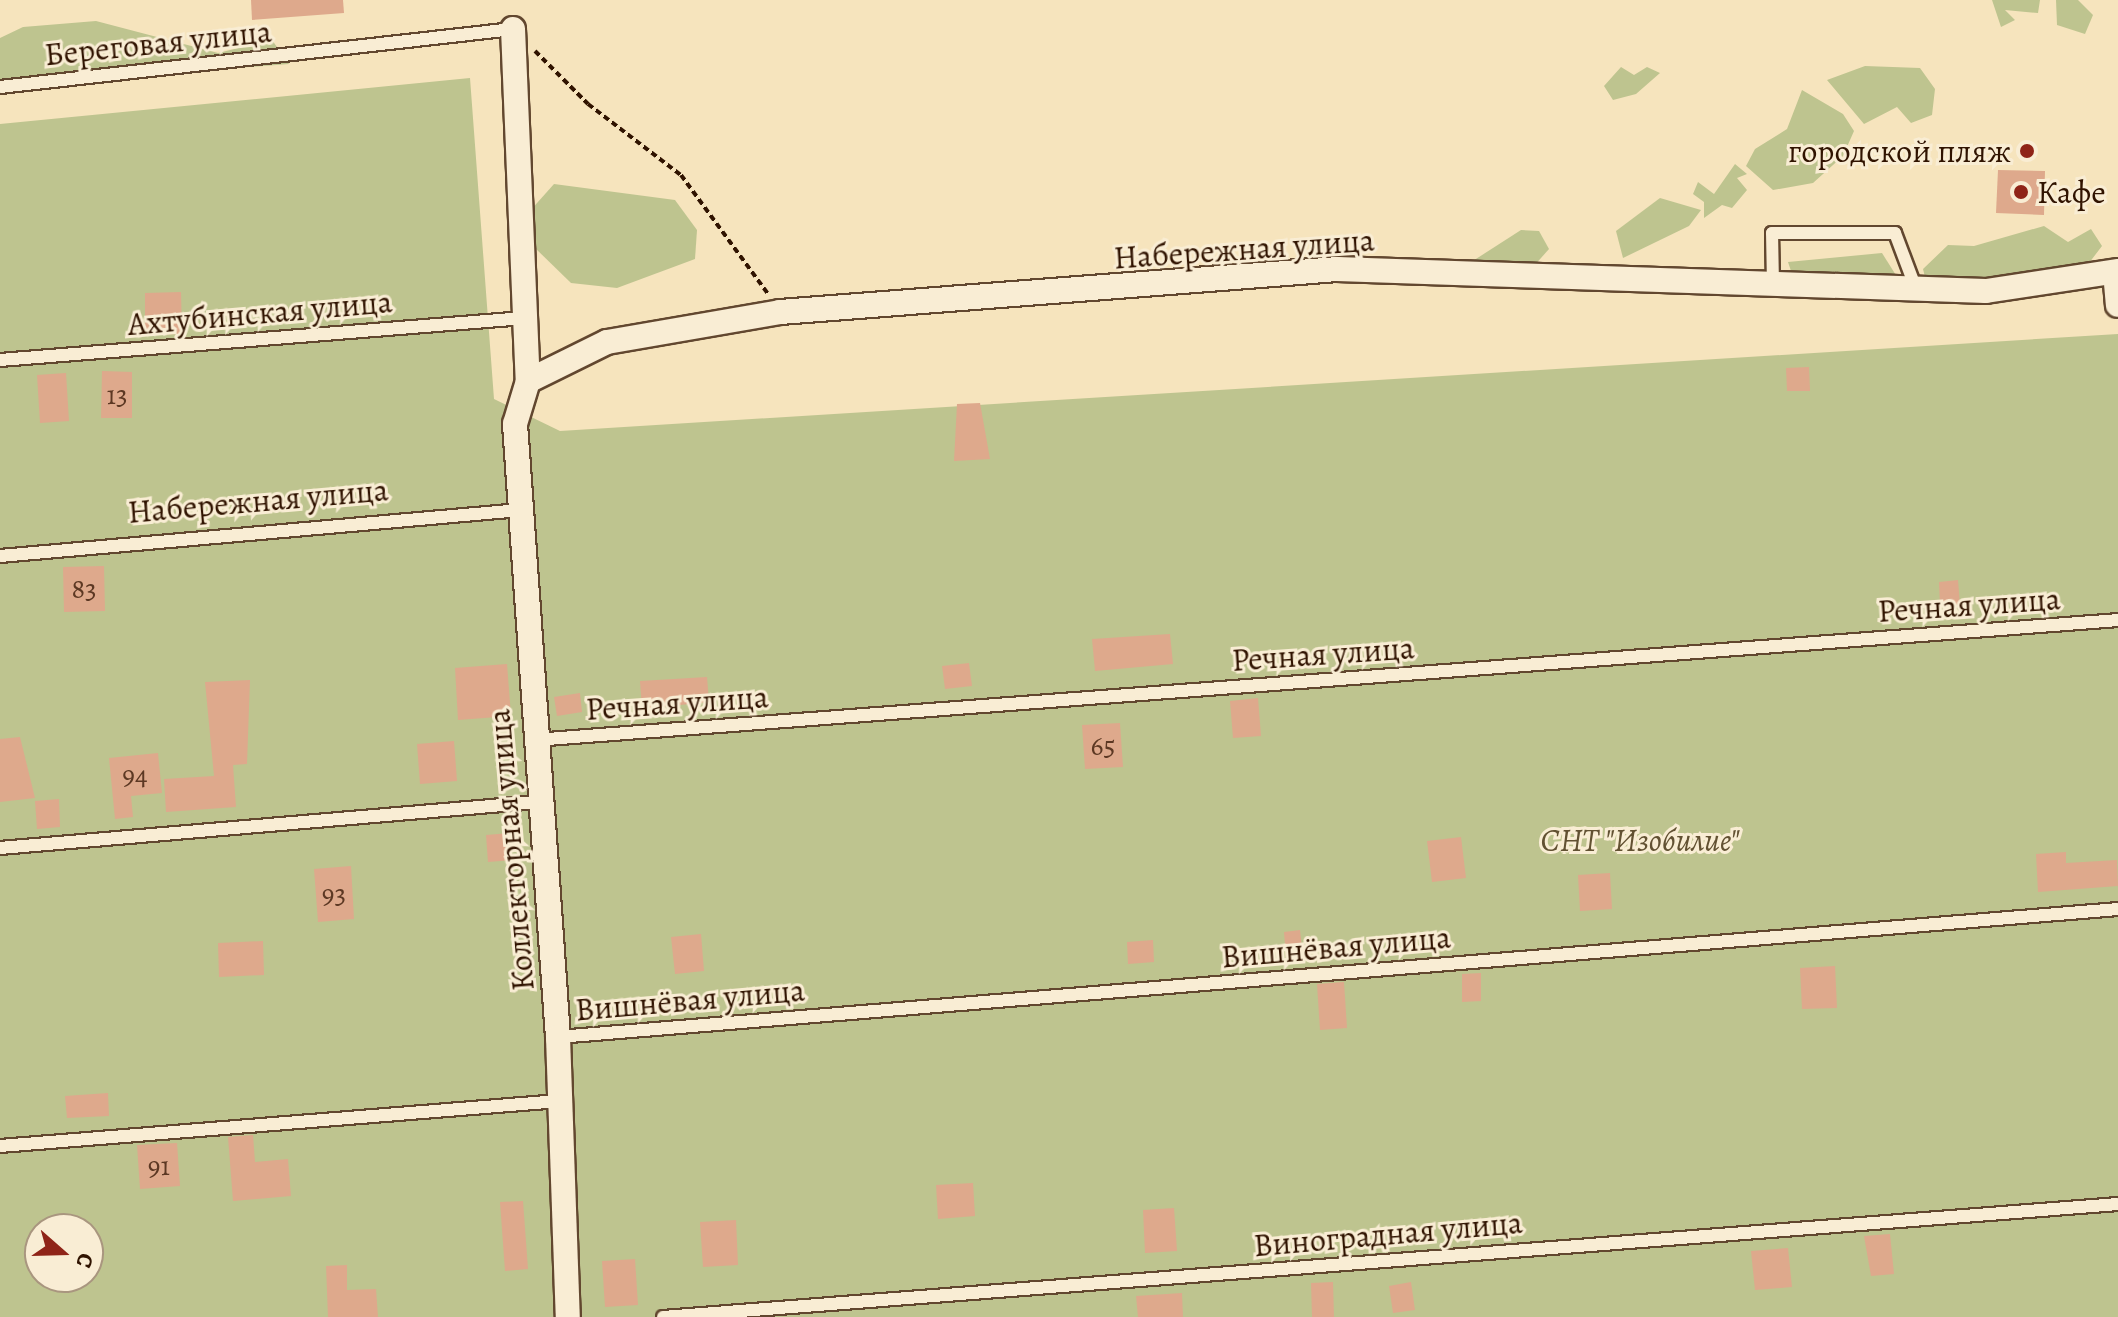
<!DOCTYPE html>
<html>
<head>
<meta charset="utf-8">
<style>
	body { margin:0 }
	#map { position:relative; width:2118px; height:1317px; overflow:hidden; background:#f6e4bd; font-family:Alegreya,serif }
	div>[style] { position:absolute }
	[style*='--x'] { left:calc(var(--x)*1px); top:calc(var(--y)*1px); width:calc(var(--w)*1px); rotate:calc(var(--a)*1deg) }
	.green>* { inset:0; background:#bec48f }
	.building>* { inset:0; background:#dea98c }
	.path>* { height:4px; margin-top:-2px; transform-origin:0; background:repeating-linear-gradient(90deg,#301300 0 6px,transparent 0 10px) }
	.roads { filter:drop-shadow(2px 0 #62472f) drop-shadow(-2px 0 #62472f) drop-shadow(0 2px #62472f) drop-shadow(0 -2px #62472f) }
	.service>* { height:12px; margin:-6px; padding:0 6px; transform-origin:6px; border-radius:6px; background:#f9edd4 }
	.minor>* { height:24px; margin:-12px; padding:0 12px; transform-origin:12px; border-radius:12px; background:#f9edd4 }
	.dots>* { width:22px; height:22px; translate:-50% -50%; box-sizing:border-box; border:4px solid #f9edd4; border-radius:50% }
	span { translate:-50% -50%; white-space:nowrap; text-align:center; line-height:1.15; -webkit-text-stroke:6px #f9edd4; paint-order:stroke }
	.number-label { font-size:28px; color:#5c3823 }
	.number-label span { -webkit-text-stroke-width:0 }
	.street-label { font-size:32px; color:#301300 }
	.poi-label { font-size:32px; color:#301300 }
	.right { translate:-100% -50%; text-align:right }
	.left { translate:0 -50%; text-align:left }
	.park-label { font-size:32px; color:#625132; font-style:italic }
	.north { position:absolute; left:24px; top:1213px; width:80px; height:80px; box-sizing:border-box; background:#f9edd4; border:2px solid #a9967f; border-radius:50%; rotate:110deg; font-size:22px; font-weight:700; line-height:32px; text-align:center; color:#301300 }
	.north::after { content:''; display:block; margin:auto; width:28px; height:36px; background:#8f2418; clip-path:polygon(50% 0,100% 100%,50% 72%,0 100%) }
</style>
</head>
<body>
<div id="map">
	<div class="green">
		<i style="clip-path:polygon(1992px 0,2040px 0,2038px 13px,2005px 10px,2015px 20px,2001px 27px)"></i>
		<i style="clip-path:polygon(2056px 0,2078px 0,2093px 15px,2085px 34px,2057px 25px)"></i>
		<i style="clip-path:polygon(96px 21px,218px 53px,272px 40px,289px 64px,0 86px,0 38px,23px 27px)"></i>
		<i style="clip-path:polygon(1865px 66px,1920px 68px,1935px 89px,1932px 115px,1911px 123px,1897px 107px,1864px 124px,1827px 80px)"></i>
		<i style="clip-path:polygon(1621px 67px,1634px 75px,1647px 67px,1660px 73px,1636px 94px,1613px 100px,1604px 86px)"></i>
		<i style="clip-path:polygon(evenodd,470px 78px,494px 399px,560px 431px,2118px 334px,2118px 1317px,0 1317px,0 124px,470px 78px,40px 1229px,88px 1229px,88px 1277px,40px 1277px,40px 1229px)"></i>
		<i style="clip-path:polygon(1802px 90px,1843px 114px,1854px 131px,1843px 156px,1813px 183px,1773px 190px,1746px 166px,1755px 149px,1787px 129px)"></i>
		<i style="clip-path:polygon(1735px 164px,1747px 174px,1737px 178px,1747px 190px,1732px 208px,1722px 205px,1704px 218px,1704px 202px,1693px 194px,1698px 182px,1714px 194px)"></i>
		<i style="clip-path:polygon(554px 184px,675px 200px,697px 230px,695px 259px,617px 288px,571px 283px,533px 246px,529px 212px)"></i>
		<i style="clip-path:polygon(1660px 198px,1701px 210px,1689px 226px,1623px 258px,1616px 231px)"></i>
		<i style="clip-path:polygon(2044px 226px,2068px 242px,2091px 229px,2102px 246px,2089px 263px,1987px 284px,1926px 281px,1923px 269px,1948px 245px,1974px 246px)"></i>
		<i style="clip-path:polygon(1521px 230px,1539px 231px,1549px 249px,1533px 267px,1465px 266px)"></i>
		<i style="clip-path:polygon(1882px 253px,1899px 280px,1793px 277px,1788px 262px)"></i>
	</div>
	<div class="building">
		<i style="clip-path:polygon(251px 0,343px 0,344px 13px,252px 20px)"></i>
		<i style="clip-path:polygon(1998px 170px,2045px 171px,2044px 215px,1996px 213px)"></i>
		<i style="clip-path:polygon(181px 292px,182px 334px,145px 335px,145px 293px)"></i>
		<i style="clip-path:polygon(1809px 367px,1810px 391px,1787px 391px,1786px 368px)"></i>
		<i style="clip-path:polygon(102px 371px,132px 372px,132px 418px,101px 418px)"></i>
		<i style="clip-path:polygon(66px 373px,69px 421px,40px 423px,37px 375px)"></i>
		<i style="clip-path:polygon(980px 403px,990px 459px,954px 461px,957px 404px)"></i>
		<i style="clip-path:polygon(104px 566px,105px 611px,64px 612px,63px 567px)"></i>
		<i style="clip-path:polygon(1958px 580px,1960px 605px,1940px 606px,1939px 582px)"></i>
		<i style="clip-path:polygon(1170px 634px,1173px 664px,1095px 671px,1092px 639px)"></i>
		<i style="clip-path:polygon(969px 663px,972px 686px,945px 689px,942px 666px)"></i>
		<i style="clip-path:polygon(507px 664px,511px 716px,458px 720px,455px 668px)"></i>
		<i style="clip-path:polygon(707px 677px,709px 702px,642px 709px,640px 681px)"></i>
		<i style="clip-path:polygon(250px 680px,247px 764px,233px 765px,236px 807px,166px 812px,164px 779px,214px 776px,205px 682px)"></i>
		<i style="clip-path:polygon(580px 693px,582px 712px,557px 716px,554px 697px)"></i>
		<i style="clip-path:polygon(1258px 698px,1261px 736px,1233px 738px,1230px 701px)"></i>
		<i style="clip-path:polygon(1120px 723px,1123px 767px,1085px 769px,1082px 725px)"></i>
		<i style="clip-path:polygon(20px 737px,35px 798px,0 802px,0 739px)"></i>
		<i style="clip-path:polygon(454px 741px,457px 781px,420px 784px,417px 744px)"></i>
		<i style="clip-path:polygon(158px 753px,162px 793px,131px 796px,133px 817px,115px 819px,109px 758px)"></i>
		<i style="clip-path:polygon(59px 799px,60px 827px,37px 829px,35px 801px)"></i>
		<i style="clip-path:polygon(510px 833px,512px 860px,488px 862px,486px 835px)"></i>
		<i style="clip-path:polygon(1461px 837px,1466px 878px,1432px 882px,1427px 841px)"></i>
		<i style="clip-path:polygon(2066px 852px,2066px 863px,2117px 860px,2118px 886px,2038px 892px,2036px 854px)"></i>
		<i style="clip-path:polygon(351px 866px,354px 919px,318px 922px,314px 869px)"></i>
		<i style="clip-path:polygon(1610px 873px,1612px 909px,1580px 911px,1578px 875px)"></i>
		<i style="clip-path:polygon(1300px 930px,1303px 956px,1286px 958px,1284px 932px)"></i>
		<i style="clip-path:polygon(701px 934px,704px 971px,675px 974px,671px 937px)"></i>
		<i style="clip-path:polygon(1153px 940px,1154px 962px,1128px 964px,1127px 942px)"></i>
		<i style="clip-path:polygon(263px 941px,264px 975px,219px 977px,218px 943px)"></i>
		<i style="clip-path:polygon(1835px 966px,1837px 1008px,1802px 1009px,1800px 968px)"></i>
		<i style="clip-path:polygon(1481px 973px,1481px 1001px,1462px 1002px,1462px 974px)"></i>
		<i style="clip-path:polygon(1344px 982px,1347px 1028px,1320px 1030px,1317px 984px)"></i>
		<i style="clip-path:polygon(108px 1093px,109px 1116px,67px 1118px,65px 1096px)"></i>
		<i style="clip-path:polygon(253px 1135px,255px 1162px,288px 1159px,291px 1196px,233px 1201px,228px 1137px)"></i>
		<i style="clip-path:polygon(177px 1143px,180px 1186px,140px 1189px,137px 1145px)"></i>
		<i style="clip-path:polygon(973px 1183px,975px 1216px,938px 1219px,936px 1185px)"></i>
		<i style="clip-path:polygon(523px 1201px,528px 1269px,505px 1271px,500px 1202px)"></i>
		<i style="clip-path:polygon(1174px 1208px,1177px 1251px,1145px 1253px,1143px 1210px)"></i>
		<i style="clip-path:polygon(736px 1220px,738px 1265px,703px 1267px,700px 1222px)"></i>
		<i style="clip-path:polygon(1890px 1234px,1894px 1274px,1871px 1276px,1864px 1236px)"></i>
		<i style="clip-path:polygon(1788px 1248px,1792px 1287px,1755px 1290px,1751px 1251px)"></i>
		<i style="clip-path:polygon(635px 1259px,638px 1305px,605px 1307px,602px 1261px)"></i>
		<i style="clip-path:polygon(347px 1265px,347px 1290px,376px 1289px,378px 1317px,328px 1317px,326px 1266px)"></i>
		<i style="clip-path:polygon(1333px 1282px,1334px 1317px,1312px 1317px,1311px 1283px)"></i>
		<i style="clip-path:polygon(1411px 1282px,1415px 1310px,1393px 1313px,1389px 1286px)"></i>
		<i style="clip-path:polygon(1182px 1293px,1183px 1317px,1138px 1317px,1136px 1296px)"></i>
	</div>
	<div class="path">
		<i style="--x:535;--y:51;--w:75;--a:45"></i>
		<i style="--x:588;--y:104;--w:117;--a:37.4"></i>
		<i style="--x:681;--y:175;--w:147;--a:53.8"></i>
	</div>
	<div class="roads">
		<div class="service">
			<i style="--x:0;--y:87;--w:516;--a:-6.45"></i>
			<i style="--x:1773;--y:284;--w:51;--a:-91.1"></i>
			<i style="--x:1772;--y:233;--w:123;--a:0"></i>
			<i style="--x:1895;--y:233;--w:60;--a:69.4"></i>
			<i style="--x:0;--y:360;--w:526;--a:-4.58"></i>
			<i style="--x:0;--y:556;--w:523;--a:-5.05"></i>
			<i style="--x:534;--y:740;--w:1589;--a:-4.33"></i>
			<i style="--x:0;--y:848;--w:540;--a:-4.89"></i>
			<i style="--x:558;--y:1037;--w:1565;--a:-4.69"></i>
			<i style="--x:0;--y:1146;--w:561;--a:-4.6"></i>
			<i style="--x:663;--y:1317;--w:1459;--a:-4.44"></i>
		</div>
		<div class="minor">
			<i style="--x:513;--y:29;--w:352;--a:87.6"></i>
			<i style="--x:528;--y:381;--w:45;--a:106.8"></i>
			<i style="--x:515;--y:424;--w:615;--a:85.99"></i>
			<i style="--x:558;--y:1037;--w:280;--a:88"></i>
			<i style="--x:2115;--y:272;--w:33;--a:85"></i>
			<i style="--x:528;--y:381;--w:88;--a:-26.3"></i>
			<i style="--x:607;--y:342;--w:176;--a:-9.8"></i>
			<i style="--x:780;--y:312;--w:559;--a:-4.41"></i>
			<i style="--x:1337;--y:269;--w:649;--a:1.94"></i>
			<i style="--x:1986;--y:291;--w:134;--a:-8.6"></i>
		</div>
	</div>
	<div class="dots">
		<i style="left:2027px;top:151px;background:#8f2418"></i>
		<i style="left:2021px;top:192px;background:#8f2418"></i>
	</div>
	<div class="number-label">
		<span style="left:117px;top:395px">13</span>
		<span style="left:84px;top:589px">83</span>
		<span style="left:1103px;top:746px">65</span>
		<span style="left:135px;top:775px">94</span>
		<span style="left:334px;top:894px">93</span>
		<span style="left:159px;top:1166px">91</span>
	</div>
	<div class="street-label">
		<span style="left:158px;top:43px;rotate:-6deg">Береговая улица</span>
		<span style="left:1244px;top:249px;rotate:-4deg">Набережная улица</span>
		<span style="left:260px;top:313px;rotate:-5deg">Ахтубинская улица</span>
		<span style="left:258px;top:501px;rotate:-5deg">Набережная улица</span>
		<span style="left:1969px;top:605px;rotate:-4deg">Речная улица</span>
		<span style="left:1323px;top:654px;rotate:-4deg">Речная улица</span>
		<span style="left:677px;top:703px;rotate:-4deg">Речная улица</span>
		<span style="left:511px;top:850px;rotate:-95deg">Коллекторная улица</span>
		<span style="left:1336px;top:947px;rotate:-5deg">Вишнёвая улица</span>
		<span style="left:690px;top:1000px;rotate:-5deg">Вишнёвая улица</span>
		<span style="left:1388px;top:1234px;rotate:-5deg">Виноградная улица</span>
	</div>
	<div class="poi-label">
		<span class="right" style="left:2011px;top:151px">городской пляж</span>
		<span class="left" style="left:2037px;top:192px">Кафе</span>
	</div>
	<div class="park-label">
		<span style="left:1640px;top:840px">СНТ "Изобилие"</span>
	</div>
	<div class="north">С</div>
</div>
</body>
</html>
